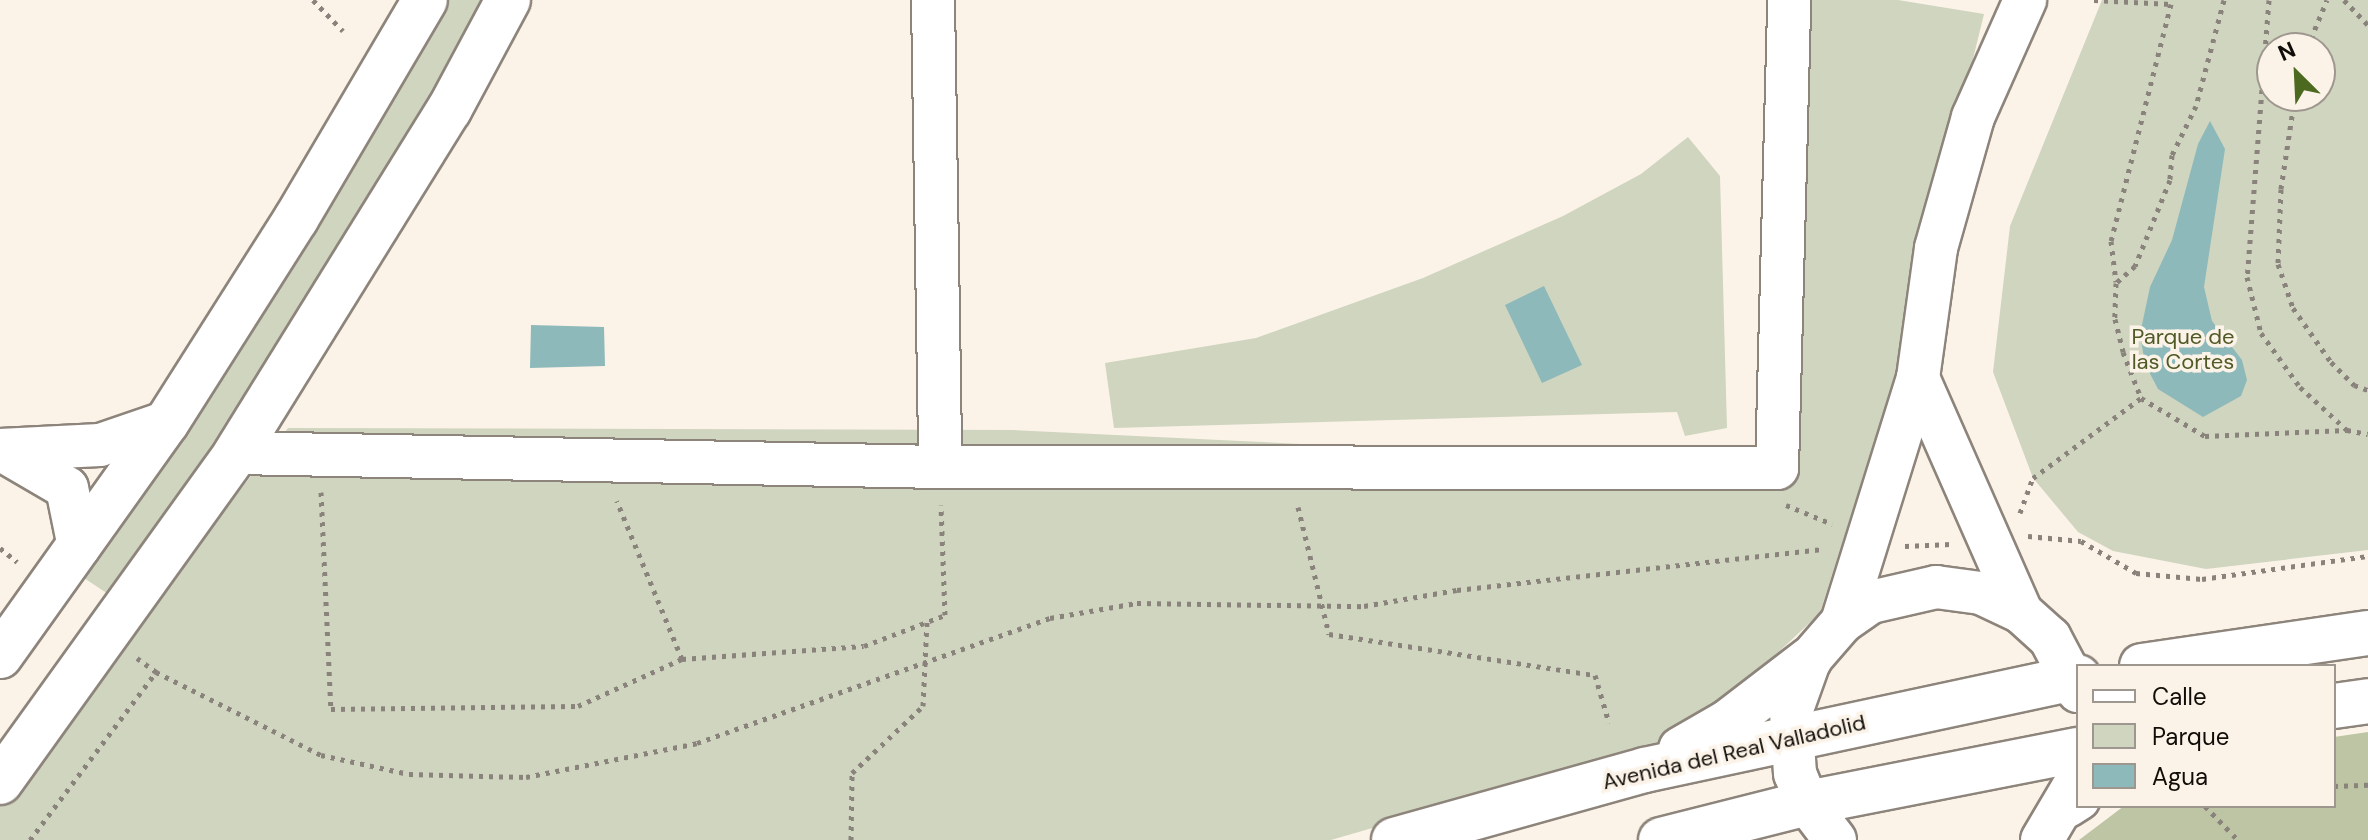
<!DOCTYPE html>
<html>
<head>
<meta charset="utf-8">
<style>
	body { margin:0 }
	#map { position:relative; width:2368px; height:840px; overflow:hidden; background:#fcf3e8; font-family:"DM Sans",sans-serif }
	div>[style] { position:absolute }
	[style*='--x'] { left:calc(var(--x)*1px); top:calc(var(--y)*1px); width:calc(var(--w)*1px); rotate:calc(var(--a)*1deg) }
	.green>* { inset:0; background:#cfd5bf }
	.forest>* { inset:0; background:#bdc5a4 }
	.water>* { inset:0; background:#8eb9ba }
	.path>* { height:5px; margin-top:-2.5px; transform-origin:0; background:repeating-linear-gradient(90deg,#89837c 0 4px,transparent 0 10px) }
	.roads { filter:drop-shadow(2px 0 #8d847b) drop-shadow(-2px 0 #8d847b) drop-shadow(0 2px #8d847b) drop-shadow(0 -2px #8d847b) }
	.street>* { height:42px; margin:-21px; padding:0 21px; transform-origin:21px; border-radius:21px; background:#fff }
	.secondary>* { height:44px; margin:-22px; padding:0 22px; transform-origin:22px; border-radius:22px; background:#fff }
	.highway>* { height:44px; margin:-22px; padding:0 22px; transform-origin:22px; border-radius:22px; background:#fff }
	span { translate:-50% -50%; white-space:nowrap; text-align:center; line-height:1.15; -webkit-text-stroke:7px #fcf3e8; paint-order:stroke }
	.park-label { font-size:22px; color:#505a26 }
	.street-label { font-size:22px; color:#100d09 }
	.legend { position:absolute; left:2076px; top:664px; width:260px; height:144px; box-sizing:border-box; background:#fcf3e8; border:2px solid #9e978f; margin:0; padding:10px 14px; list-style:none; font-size:24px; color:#100d09 }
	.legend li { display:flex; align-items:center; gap:16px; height:40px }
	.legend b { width:40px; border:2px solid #9e978f }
	.north { position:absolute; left:2256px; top:32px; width:80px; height:80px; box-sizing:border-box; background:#fcf3e8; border:2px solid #9e978f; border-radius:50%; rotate:336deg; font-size:22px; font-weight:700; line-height:32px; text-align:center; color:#100d09 }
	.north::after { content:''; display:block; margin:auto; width:28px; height:36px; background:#4b6a1f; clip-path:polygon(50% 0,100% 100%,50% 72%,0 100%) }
</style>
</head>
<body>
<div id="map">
	<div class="green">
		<i style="clip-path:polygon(443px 0,485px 0,303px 315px,114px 598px,84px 578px,174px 446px)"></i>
		<i style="clip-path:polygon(1789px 0,1898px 0,1984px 14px,1896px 373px,1820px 613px,1755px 674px,1649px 748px,1331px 840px,0 840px,0 802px,288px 428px,1013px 430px,1777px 467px)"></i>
		<i style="clip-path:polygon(evenodd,2102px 0,2368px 0,2368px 550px,2206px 569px,2113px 551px,2078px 532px,2033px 478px,1993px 372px,2010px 226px,2102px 0,2272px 48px,2320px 48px,2320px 96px,2272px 96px,2272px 48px)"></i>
		<i style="clip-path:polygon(1688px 137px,1720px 176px,1727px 428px,1685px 436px,1677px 412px,1114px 428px,1105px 363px,1256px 338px,1423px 278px,1563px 216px,1641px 174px)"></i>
	</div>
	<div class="forest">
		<i style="clip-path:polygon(2368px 732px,2368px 840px,2079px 840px,2124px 806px,2334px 806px,2334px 737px)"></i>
	</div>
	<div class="water">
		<i style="clip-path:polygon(2210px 121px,2225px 149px,2204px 287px,2212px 321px,2242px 360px,2247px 380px,2241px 396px,2203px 417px,2158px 389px,2145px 364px,2140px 334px,2150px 287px,2172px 240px,2198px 144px)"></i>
		<i style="clip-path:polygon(1544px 286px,1582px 365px,1542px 383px,1505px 305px)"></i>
		<i style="clip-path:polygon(531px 325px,604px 327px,605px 366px,530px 368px)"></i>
	</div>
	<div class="path">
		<i style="--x:313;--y:0;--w:43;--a:45.9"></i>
		<i style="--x:2094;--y:0;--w:77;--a:3"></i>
		<i style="--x:2171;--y:4;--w:244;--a:104.2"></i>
		<i style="--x:2111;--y:241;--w:41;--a:83"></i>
		<i style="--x:2224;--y:0;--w:110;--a:104.8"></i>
		<i style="--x:2196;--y:106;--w:55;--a:116.1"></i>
		<i style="--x:2172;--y:155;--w:25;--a:95"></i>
		<i style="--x:2170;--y:180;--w:93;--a:112.1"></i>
		<i style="--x:2135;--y:266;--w:25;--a:138"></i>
		<i style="--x:2116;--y:283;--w:36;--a:92"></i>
		<i style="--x:2115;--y:319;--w:34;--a:76"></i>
		<i style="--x:2123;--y:352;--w:49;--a:68.6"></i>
		<i style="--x:2141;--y:398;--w:74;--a:30.7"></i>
		<i style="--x:2205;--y:436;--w:142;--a:-2.4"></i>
		<i style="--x:2269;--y:0;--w:278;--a:94.5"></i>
		<i style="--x:2247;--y:277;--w:58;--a:76"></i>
		<i style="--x:2261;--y:333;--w:67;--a:54.2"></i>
		<i style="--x:2300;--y:387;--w:64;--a:42.5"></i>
		<i style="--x:2347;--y:430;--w:21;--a:11"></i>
		<i style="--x:2344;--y:0;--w:35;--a:46"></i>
		<i style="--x:2307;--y:48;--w:52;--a:-67.4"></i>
		<i style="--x:2295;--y:96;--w:94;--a:98.6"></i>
		<i style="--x:2281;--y:189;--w:75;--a:92.3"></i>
		<i style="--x:2278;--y:264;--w:46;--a:71.2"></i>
		<i style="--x:2293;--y:308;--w:66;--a:54.9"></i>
		<i style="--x:2331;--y:362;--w:33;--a:45"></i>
		<i style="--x:2354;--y:385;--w:15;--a:20"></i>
		<i style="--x:321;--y:492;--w:217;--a:87.4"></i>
		<i style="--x:331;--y:709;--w:247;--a:-0.7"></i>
		<i style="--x:578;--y:706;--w:114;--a:-24.3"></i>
		<i style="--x:682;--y:659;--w:171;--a:-112.4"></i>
		<i style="--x:1786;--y:505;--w:50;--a:22.4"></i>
		<i style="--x:1298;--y:507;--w:131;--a:76.3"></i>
		<i style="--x:1329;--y:634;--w:269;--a:8.8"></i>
		<i style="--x:1595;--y:675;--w:50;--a:73.7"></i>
		<i style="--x:2020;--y:513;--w:37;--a:-70"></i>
		<i style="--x:2033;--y:478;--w:134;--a:-36.5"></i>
		<i style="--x:2028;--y:536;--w:53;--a:5.4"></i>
		<i style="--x:2081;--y:541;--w:64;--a:30.2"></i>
		<i style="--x:2136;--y:573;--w:66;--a:5.2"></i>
		<i style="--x:2202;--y:579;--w:168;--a:-7.9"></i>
		<i style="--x:1905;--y:546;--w:46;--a:-2.5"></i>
		<i style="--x:0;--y:548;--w:22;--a:39"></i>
		<i style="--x:137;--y:658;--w:24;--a:36"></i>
		<i style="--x:682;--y:659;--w:182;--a:-4.1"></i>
		<i style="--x:864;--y:646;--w:87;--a:-20.9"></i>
		<i style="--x:945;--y:615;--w:110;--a:-92.1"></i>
		<i style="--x:2334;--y:786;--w:34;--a:-2"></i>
		<i style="--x:2205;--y:806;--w:47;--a:45.9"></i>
		<i style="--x:30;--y:840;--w:210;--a:-53.1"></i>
		<i style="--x:156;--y:672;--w:185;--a:26.7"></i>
		<i style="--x:321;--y:755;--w:90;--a:12.2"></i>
		<i style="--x:409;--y:774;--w:117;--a:1.5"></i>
		<i style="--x:526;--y:777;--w:174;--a:-11.2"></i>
		<i style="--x:697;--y:743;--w:374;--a:-19.5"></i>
		<i style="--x:1050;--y:618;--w:88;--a:-9.8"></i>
		<i style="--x:1137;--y:603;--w:227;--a:0.8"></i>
		<i style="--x:1364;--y:606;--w:94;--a:-9.8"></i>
		<i style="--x:1457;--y:590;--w:368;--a:-6.4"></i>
		<i style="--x:851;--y:840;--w:67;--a:-89.1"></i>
		<i style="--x:852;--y:773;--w:98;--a:-43.3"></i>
		<i style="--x:923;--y:706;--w:84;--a:-87.3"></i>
	</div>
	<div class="roads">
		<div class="street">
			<i style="--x:933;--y:0;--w:467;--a:89.1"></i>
			<i style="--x:1918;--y:378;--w:256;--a:66.2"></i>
			<i style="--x:0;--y:450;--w:100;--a:-2.9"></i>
			<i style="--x:100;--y:445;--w:71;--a:-18.9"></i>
			<i style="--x:2;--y:450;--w:75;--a:30.3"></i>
			<i style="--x:67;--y:488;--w:60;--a:78.5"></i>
			<i style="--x:236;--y:453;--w:704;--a:1.14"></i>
			<i style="--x:940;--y:467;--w:837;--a:0.07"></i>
			<i style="--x:1777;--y:468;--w:468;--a:-88.5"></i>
			<i style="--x:1842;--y:622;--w:256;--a:-72.7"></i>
			<i style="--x:1918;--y:378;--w:131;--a:-82.1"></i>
			<i style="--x:1936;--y:248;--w:136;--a:-74.2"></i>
			<i style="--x:1973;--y:117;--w:128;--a:-66"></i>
			<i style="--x:1835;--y:840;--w:46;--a:-127.1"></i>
			<i style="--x:1807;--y:803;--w:31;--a:-112"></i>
			<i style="--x:1795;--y:774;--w:62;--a:-93.7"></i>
			<i style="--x:1791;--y:712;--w:56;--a:-70.3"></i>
			<i style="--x:1810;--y:659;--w:49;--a:-49.1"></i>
			<i style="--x:1842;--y:622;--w:35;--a:-35"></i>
			<i style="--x:1871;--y:602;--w:67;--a:-13"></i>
			<i style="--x:1936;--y:587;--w:45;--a:7.6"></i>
			<i style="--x:1981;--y:593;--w:44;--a:25.4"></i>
			<i style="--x:2021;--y:612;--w:39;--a:42"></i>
			<i style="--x:2050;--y:638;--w:60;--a:62.2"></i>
			<i style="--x:2042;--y:840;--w:71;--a:-59.5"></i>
		</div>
		<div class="secondary">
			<i style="--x:0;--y:656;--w:287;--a:-54.5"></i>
			<i style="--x:167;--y:422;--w:241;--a:-57.6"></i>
			<i style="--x:296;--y:219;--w:254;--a:-59.5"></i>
			<i style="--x:0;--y:782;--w:405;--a:-54.3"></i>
			<i style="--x:236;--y:453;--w:404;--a:-58.2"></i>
			<i style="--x:449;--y:110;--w:125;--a:-61.8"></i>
		</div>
		<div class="highway">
			<i style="--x:2142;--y:666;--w:228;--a:-8.3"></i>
			<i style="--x:2334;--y:706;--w:34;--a:-8"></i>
			<i style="--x:1681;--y:749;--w:54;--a:-29.9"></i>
			<i style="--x:1728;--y:722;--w:103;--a:-37.5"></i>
			<i style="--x:2067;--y:805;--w:13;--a:-32"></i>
			<i style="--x:1394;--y:840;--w:261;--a:-15.6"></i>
			<i style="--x:1645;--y:770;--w:443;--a:-12.1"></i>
			<i style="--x:1661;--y:840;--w:151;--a:-14.2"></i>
			<i style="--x:1807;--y:803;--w:276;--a:-11.1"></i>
		</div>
	</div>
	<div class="park-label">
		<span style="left:2183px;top:349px">Parque de<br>las Cortes</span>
	</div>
	<div class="street-label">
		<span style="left:1734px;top:752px;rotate:-13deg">Avenida del Real Valladolid</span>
	</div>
	<ul class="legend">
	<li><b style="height:10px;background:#fff"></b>Calle</li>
	<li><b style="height:22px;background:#cfd5bf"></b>Parque</li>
	<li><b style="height:22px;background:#8eb9ba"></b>Agua</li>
	</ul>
	<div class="north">N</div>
</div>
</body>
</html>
